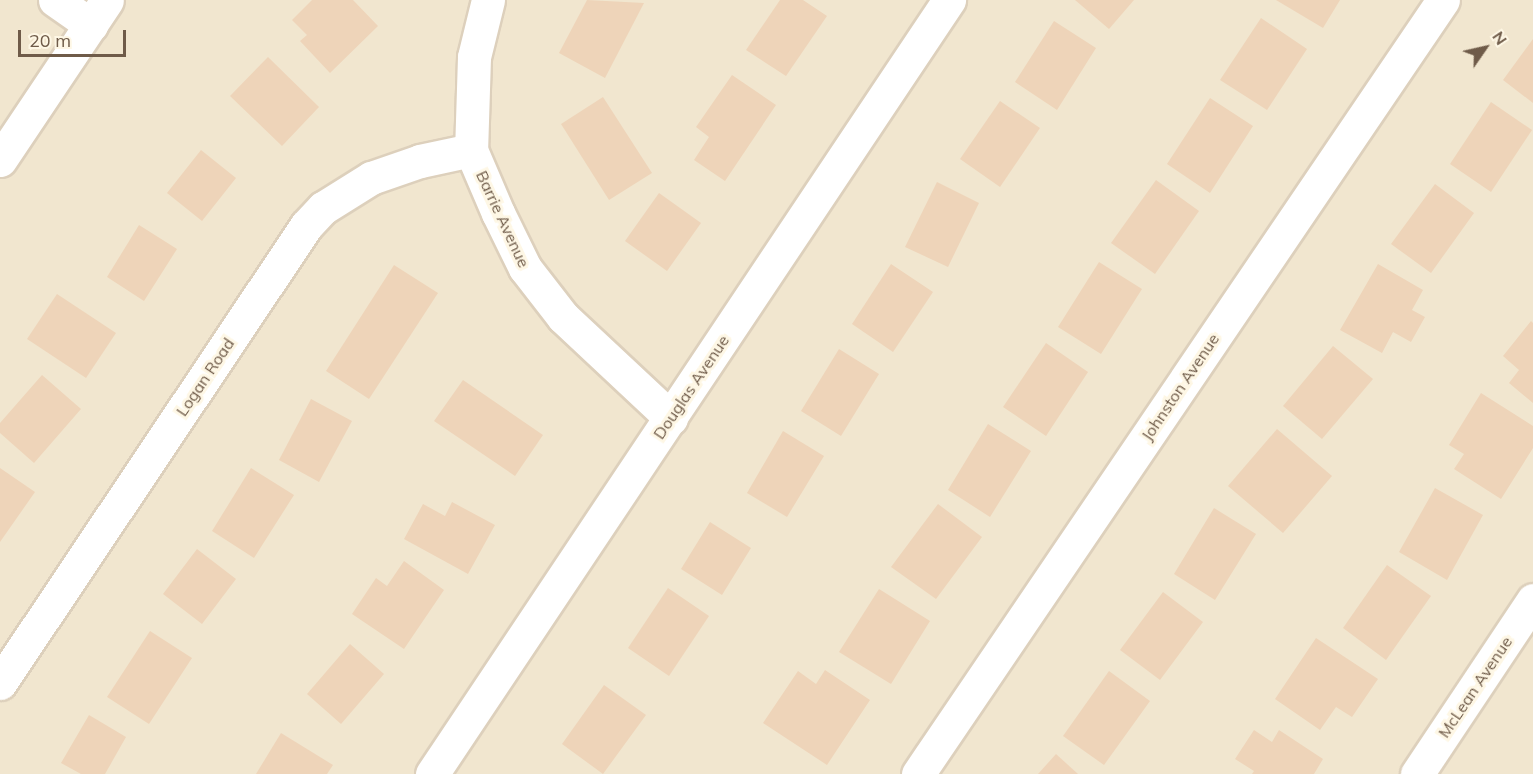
<!DOCTYPE html>
<html>
<head>
<meta charset="utf-8">
<style>
	body { margin:0 }
	#map { position:relative; width:1533px; height:774px; overflow:hidden; background:#faf3e0; font-family:Mulish,sans-serif }
	div>[style] { position:absolute }
	[style*='--x'] { left:calc(var(--x)*1px); top:calc(var(--y)*1px); width:calc(var(--w)*1px); rotate:calc(var(--a)*1deg) }
	.residential>* { inset:0; background:#f1e6cf }
	.building>* { inset:0; background:#eed4b9 }
	.roads { filter:drop-shadow(2px 0 #ddd0bc) drop-shadow(-2px 0 #ddd0bc) drop-shadow(0 2px #ddd0bc) drop-shadow(0 -2px #ddd0bc) }
	.minor>* { height:33px; margin:-16.5px; padding:0 16.5px; transform-origin:16.5px; border-radius:16.5px; background:#fff }
	span { translate:-50% -50%; white-space:nowrap; text-align:center; line-height:1.15; -webkit-text-stroke:6px #fef7e5; paint-order:stroke }
	.street-label { font-size:16px; color:#6f5b49 }
	.north { position:absolute; left:1455px; top:18px; width:60px; height:60px; -webkit-text-stroke:4px #fef7e5; paint-order:stroke; rotate:56deg; font-size:16px; font-weight:700; line-height:24px; text-align:center; color:#6f5b49 }
	.north::after { content:''; display:block; margin:auto; width:21px; height:27px; background:#6f5b49; clip-path:polygon(50% 0,100% 100%,50% 72%,0 100%) }
	.scale { position:absolute; left:18px; top:30px; width:108px; height:27px; box-sizing:border-box; border:3px solid #6f5b49; border-top:0; padding-left:8px; font-size:18px; line-height:21px; white-space:nowrap; color:#6f5b49; -webkit-text-stroke:4px #fef7e5; paint-order:stroke }
</style>
</head>
<body>
<div id="map">
	<div class="residential">
		<i style="clip-path:polygon(0 0,1533px 0,1533px 774px,0 774px)"></i>
	</div>
	<div class="building">
		<i style="clip-path:polygon(312px 0,353px 0,378px 26px,330px 73px,300px 41px,307px 35px,292px 20px)"></i>
		<i style="clip-path:polygon(587px 0,644px 3px,605px 78px,559px 53px)"></i>
		<i style="clip-path:polygon(780px 0,803px 0,827px 16px,786px 76px,746px 50px)"></i>
		<i style="clip-path:polygon(1075px 0,1134px 0,1109px 29px)"></i>
		<i style="clip-path:polygon(1276px 0,1340px 0,1323px 28px)"></i>
		<i style="clip-path:polygon(1261px 18px,1307px 49px,1267px 110px,1220px 80px)"></i>
		<i style="clip-path:polygon(1054px 21px,1096px 48px,1057px 110px,1015px 82px)"></i>
		<i style="clip-path:polygon(1533px 39px,1533px 103px,1503px 80px)"></i>
		<i style="clip-path:polygon(268px 57px,319px 107px,282px 146px,230px 96px)"></i>
		<i style="clip-path:polygon(732px 75px,776px 105px,725px 181px,694px 160px,709px 137px,696px 127px)"></i>
		<i style="clip-path:polygon(603px 97px,652px 173px,609px 200px,561px 124px)"></i>
		<i style="clip-path:polygon(1210px 98px,1253px 126px,1210px 193px,1167px 164px)"></i>
		<i style="clip-path:polygon(1000px 101px,1040px 128px,1000px 187px,960px 159px)"></i>
		<i style="clip-path:polygon(1491px 102px,1532px 130px,1491px 192px,1450px 164px)"></i>
		<i style="clip-path:polygon(201px 150px,236px 178px,202px 221px,167px 193px)"></i>
		<i style="clip-path:polygon(1156px 180px,1199px 211px,1155px 274px,1111px 243px)"></i>
		<i style="clip-path:polygon(937px 182px,979px 203px,948px 267px,905px 247px)"></i>
		<i style="clip-path:polygon(1435px 184px,1474px 213px,1431px 273px,1391px 244px)"></i>
		<i style="clip-path:polygon(659px 193px,701px 223px,667px 271px,625px 241px)"></i>
		<i style="clip-path:polygon(139px 225px,177px 249px,144px 301px,107px 277px)"></i>
		<i style="clip-path:polygon(1099px 262px,1142px 289px,1101px 354px,1058px 327px)"></i>
		<i style="clip-path:polygon(891px 264px,933px 292px,893px 352px,852px 324px)"></i>
		<i style="clip-path:polygon(1378px 264px,1423px 290px,1412px 310px,1425px 317px,1411px 342px,1393px 332px,1382px 353px,1340px 330px)"></i>
		<i style="clip-path:polygon(394px 265px,438px 293px,369px 399px,326px 371px)"></i>
		<i style="clip-path:polygon(57px 294px,116px 333px,86px 378px,27px 339px)"></i>
		<i style="clip-path:polygon(1531px 321px,1533px 323px,1533px 403px,1509px 383px,1519px 370px,1503px 356px)"></i>
		<i style="clip-path:polygon(1046px 343px,1088px 372px,1046px 436px,1003px 407px)"></i>
		<i style="clip-path:polygon(1333px 346px,1373px 379px,1322px 439px,1283px 406px)"></i>
		<i style="clip-path:polygon(839px 349px,879px 374px,841px 436px,801px 411px)"></i>
		<i style="clip-path:polygon(42px 375px,81px 409px,34px 463px,0 433px,0 423px)"></i>
		<i style="clip-path:polygon(463px 380px,543px 435px,515px 476px,434px 421px)"></i>
		<i style="clip-path:polygon(1481px 393px,1533px 426px,1533px 448px,1501px 499px,1454px 469px,1464px 454px,1449px 445px)"></i>
		<i style="clip-path:polygon(311px 399px,352px 421px,319px 482px,279px 460px)"></i>
		<i style="clip-path:polygon(988px 424px,1031px 451px,990px 517px,948px 490px)"></i>
		<i style="clip-path:polygon(1277px 429px,1332px 476px,1283px 533px,1228px 486px)"></i>
		<i style="clip-path:polygon(783px 431px,824px 456px,787px 517px,747px 493px)"></i>
		<i style="clip-path:polygon(0 468px,35px 492px,0 542px)"></i>
		<i style="clip-path:polygon(251px 468px,294px 495px,254px 558px,212px 531px)"></i>
		<i style="clip-path:polygon(1435px 488px,1483px 515px,1447px 580px,1399px 552px)"></i>
		<i style="clip-path:polygon(452px 502px,495px 525px,468px 574px,404px 539px,423px 504px,445px 516px)"></i>
		<i style="clip-path:polygon(938px 504px,982px 537px,936px 599px,891px 567px)"></i>
		<i style="clip-path:polygon(1214px 508px,1256px 534px,1215px 600px,1174px 574px)"></i>
		<i style="clip-path:polygon(710px 522px,751px 548px,722px 595px,681px 569px)"></i>
		<i style="clip-path:polygon(197px 549px,236px 579px,202px 624px,163px 594px)"></i>
		<i style="clip-path:polygon(404px 561px,444px 590px,404px 649px,352px 614px,376px 578px,387px 586px)"></i>
		<i style="clip-path:polygon(1387px 565px,1431px 596px,1386px 660px,1343px 628px)"></i>
		<i style="clip-path:polygon(668px 588px,709px 616px,669px 676px,628px 648px)"></i>
		<i style="clip-path:polygon(879px 589px,930px 621px,891px 684px,839px 652px)"></i>
		<i style="clip-path:polygon(1163px 592px,1203px 622px,1160px 680px,1120px 650px)"></i>
		<i style="clip-path:polygon(150px 631px,192px 658px,149px 724px,107px 697px)"></i>
		<i style="clip-path:polygon(1316px 638px,1378px 679px,1352px 717px,1336px 707px,1320px 730px,1275px 699px)"></i>
		<i style="clip-path:polygon(350px 644px,384px 674px,341px 724px,307px 694px)"></i>
		<i style="clip-path:polygon(825px 670px,870px 700px,827px 765px,763px 723px,798px 671px,816px 684px)"></i>
		<i style="clip-path:polygon(1109px 671px,1150px 701px,1104px 765px,1063px 736px)"></i>
		<i style="clip-path:polygon(604px 685px,646px 715px,603px 774px,562px 744px)"></i>
		<i style="clip-path:polygon(89px 715px,126px 737px,105px 774px,81px 774px,61px 763px)"></i>
		<i style="clip-path:polygon(1254px 730px,1272px 742px,1279px 730px,1323px 759px,1314px 774px,1252px 774px,1254px 771px,1235px 759px)"></i>
		<i style="clip-path:polygon(281px 733px,333px 765px,327px 774px,256px 774px)"></i>
		<i style="clip-path:polygon(1056px 754px,1078px 774px,1038px 774px)"></i>
	</div>
	<div class="roads">
		<div class="minor">
			<i style="--x:55;--y:0;--w:44;--a:34.8"></i>
			<i style="--x:488;--y:0;--w:59;--a:103.8"></i>
			<i style="--x:474;--y:57;--w:93;--a:91.8"></i>
			<i style="--x:471;--y:150;--w:69;--a:66.8"></i>
			<i style="--x:498;--y:213;--w:61;--a:63.9"></i>
			<i style="--x:525;--y:268;--w:62;--a:52.2"></i>
			<i style="--x:563;--y:317;--w:148;--a:43.1"></i>
			<i style="--x:0;--y:160;--w:192;--a:-56.2"></i>
			<i style="--x:0;--y:683;--w:550;--a:-56.19"></i>
			<i style="--x:306;--y:226;--w:25;--a:-47"></i>
			<i style="--x:323;--y:208;--w:57;--a:-32"></i>
			<i style="--x:371;--y:178;--w:52;--a:-19.1"></i>
			<i style="--x:420;--y:161;--w:52;--a:-12.2"></i>
			<i style="--x:432;--y:774;--w:931;--a:-56.26"></i>
			<i style="--x:918;--y:774;--w:935;--a:-55.85"></i>
			<i style="--x:1417;--y:774;--w:209;--a:-56.3"></i>
		</div>
	</div>
	<div class="street-label">
		<span style="left:503px;top:219px;rotate:65deg">Barrie Avenue</span>
		<span style="left:205px;top:377px;rotate:-56deg">Logan Road</span>
		<span style="left:691px;top:387px;rotate:-56deg">Douglas Avenue</span>
		<span style="left:1180px;top:387px;rotate:-56deg">Johnston Avenue</span>
		<span style="left:1475px;top:687px;rotate:-56deg">McLean Avenue</span>
	</div>
	<div class="north">N</div>
	<div class="scale">20 m</div>
</div>
</body>
</html>
